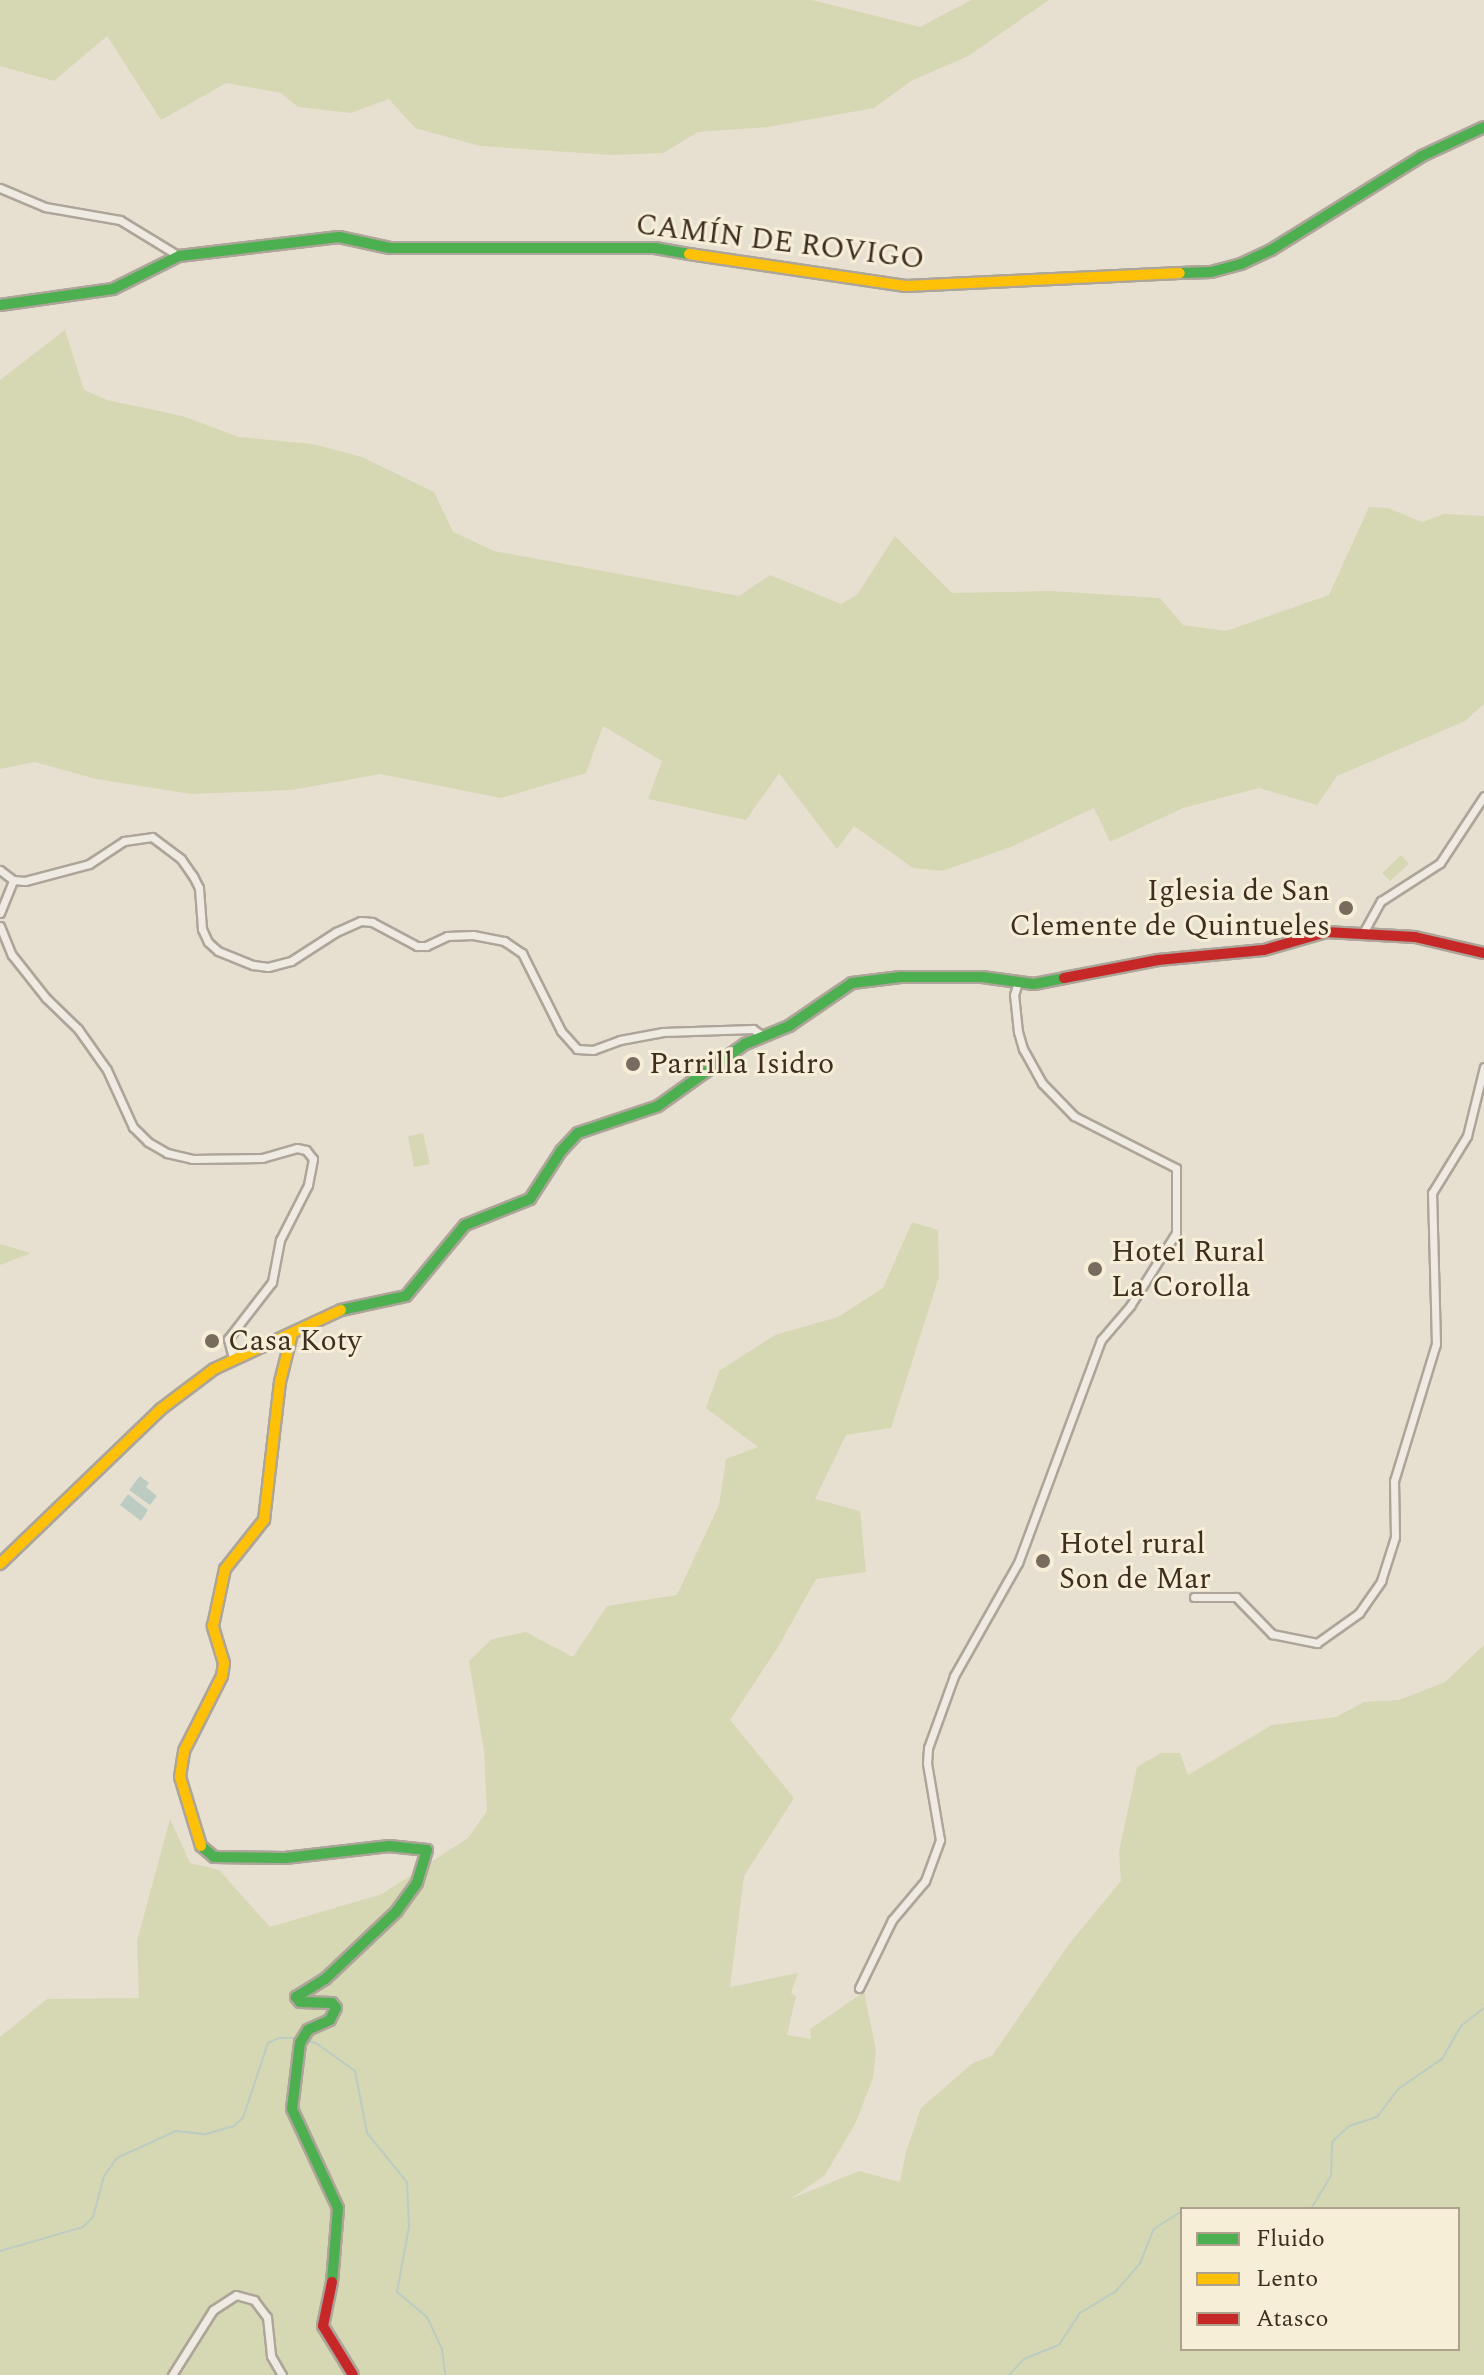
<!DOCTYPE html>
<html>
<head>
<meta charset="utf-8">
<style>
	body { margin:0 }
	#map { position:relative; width:1484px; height:2375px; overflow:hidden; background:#e7e0d1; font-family:Spectral,serif }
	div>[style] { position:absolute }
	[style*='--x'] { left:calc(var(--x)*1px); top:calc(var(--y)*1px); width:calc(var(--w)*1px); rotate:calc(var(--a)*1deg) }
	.green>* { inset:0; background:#d6d7b3 }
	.water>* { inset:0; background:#bcccc2 }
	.stream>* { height:2px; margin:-1px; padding:0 1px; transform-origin:1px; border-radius:1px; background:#bcccc2 }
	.roads { filter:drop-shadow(2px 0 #ada599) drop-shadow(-2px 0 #ada599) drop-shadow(0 2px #ada599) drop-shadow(0 -2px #ada599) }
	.street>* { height:7px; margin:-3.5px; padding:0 3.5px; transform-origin:3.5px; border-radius:3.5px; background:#efebe3 }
	.fast>* { height:10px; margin:-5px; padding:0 5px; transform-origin:5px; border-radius:5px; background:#4caf50 }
	.slow>* { height:10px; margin:-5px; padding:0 5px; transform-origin:5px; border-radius:5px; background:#ffc107 }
	.jam>* { height:10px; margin:-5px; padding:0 5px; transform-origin:5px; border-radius:5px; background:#c62828 }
	.dots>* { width:22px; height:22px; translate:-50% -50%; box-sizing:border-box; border:4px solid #f7eed8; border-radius:50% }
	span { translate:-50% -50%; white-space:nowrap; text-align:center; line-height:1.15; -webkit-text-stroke:6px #f7eed8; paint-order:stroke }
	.street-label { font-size:30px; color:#3d2e20 }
	.poi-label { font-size:30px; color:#3d2e20 }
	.right { translate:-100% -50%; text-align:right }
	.left { translate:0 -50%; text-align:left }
	.legend { position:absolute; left:1180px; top:2207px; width:280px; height:144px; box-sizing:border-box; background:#f7eed8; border:2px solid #ada18e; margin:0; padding:10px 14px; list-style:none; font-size:24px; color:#3d2e20 }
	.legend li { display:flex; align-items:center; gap:16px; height:40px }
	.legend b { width:40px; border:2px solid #ada18e }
</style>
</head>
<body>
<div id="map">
	<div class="green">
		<i style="clip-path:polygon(0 0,812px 0,920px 27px,971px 0,1049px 0,968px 56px,911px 81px,874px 108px,768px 127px,698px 132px,663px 153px,612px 155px,480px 146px,415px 128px,389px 99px,351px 113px,298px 107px,281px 93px,226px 83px,161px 120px,107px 36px,54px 81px,0 66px)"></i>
		<i style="clip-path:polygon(65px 330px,84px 390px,107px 400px,182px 416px,239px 437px,313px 444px,362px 457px,434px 492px,453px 532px,494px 551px,739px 596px,770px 575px,841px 604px,857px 595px,895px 536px,952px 593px,1051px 591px,1160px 598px,1183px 625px,1226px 631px,1329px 595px,1369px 507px,1388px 508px,1422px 522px,1444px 514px,1484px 516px,1484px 704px,1465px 721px,1337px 776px,1317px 805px,1259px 788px,1183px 808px,1110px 842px,1094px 808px,1011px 847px,942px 871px,913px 868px,854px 826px,837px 849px,779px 773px,746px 820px,648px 799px,662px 761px,603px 726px,586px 773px,501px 798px,380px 774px,292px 790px,191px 794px,96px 779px,35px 762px,0 769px,0 380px)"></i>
		<i style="clip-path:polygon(1401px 855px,1409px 864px,1390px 881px,1382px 873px)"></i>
		<i style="clip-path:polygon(423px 1133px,430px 1164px,414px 1167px,408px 1136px)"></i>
		<i style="clip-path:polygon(evenodd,912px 1222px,938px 1230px,939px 1277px,891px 1428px,846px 1435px,815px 1499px,860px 1511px,866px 1572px,816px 1579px,778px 1647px,730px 1720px,794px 1798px,744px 1876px,730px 1987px,798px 1973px,791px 1993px,796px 1996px,787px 2035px,811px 2039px,810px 2029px,864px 1992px,876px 2051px,873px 2078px,856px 2122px,825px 2175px,790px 2199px,859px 2171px,900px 2182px,906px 2152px,921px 2108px,973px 2063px,992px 2056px,1069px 1944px,1121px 1881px,1119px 1852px,1137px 1767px,1161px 1753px,1180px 1753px,1188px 1775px,1272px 1725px,1336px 1717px,1364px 1702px,1399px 1700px,1445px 1682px,1484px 1645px,1484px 2375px,0 2375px,0 2037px,47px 1999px,139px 1998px,137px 1941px,170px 1819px,190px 1863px,219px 1870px,270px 1927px,382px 1894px,468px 1838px,487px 1811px,484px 1751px,469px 1661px,492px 1639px,526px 1632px,573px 1657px,607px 1606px,677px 1595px,719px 1505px,726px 1459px,758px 1447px,706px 1408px,719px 1371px,775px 1335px,838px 1317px,883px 1288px,912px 1222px,1182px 2209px,1458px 2209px,1458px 2349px,1182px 2349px,1182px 2209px)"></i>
		<i style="clip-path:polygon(0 1244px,31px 1253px,0 1265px)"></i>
	</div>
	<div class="water">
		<i style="clip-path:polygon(140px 1476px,149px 1483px,146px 1487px,157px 1496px,150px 1505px,129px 1490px)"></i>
		<i style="clip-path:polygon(128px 1494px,148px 1510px,141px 1521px,120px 1505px)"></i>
	</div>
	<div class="stream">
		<i style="--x:307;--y:2041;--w:9;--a:13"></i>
		<i style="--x:316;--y:2043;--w:48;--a:35.7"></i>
		<i style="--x:355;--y:2071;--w:63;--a:79"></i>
		<i style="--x:367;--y:2133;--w:63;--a:50.8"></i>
		<i style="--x:407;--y:2182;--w:45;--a:87.5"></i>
		<i style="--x:409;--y:2227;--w:66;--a:100.5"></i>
		<i style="--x:397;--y:2292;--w:39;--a:40"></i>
		<i style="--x:427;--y:2317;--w:35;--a:65"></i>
		<i style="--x:442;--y:2349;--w:26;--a:83"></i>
		<i style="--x:1311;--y:2209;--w:39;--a:-59"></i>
		<i style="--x:1331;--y:2176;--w:34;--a:-88"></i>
		<i style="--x:1332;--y:2142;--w:23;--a:-43"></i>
		<i style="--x:1349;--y:2126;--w:29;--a:-18"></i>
		<i style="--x:1377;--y:2117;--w:35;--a:-53"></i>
		<i style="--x:1398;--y:2089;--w:53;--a:-34.3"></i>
		<i style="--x:1442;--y:2059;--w:38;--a:-60"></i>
		<i style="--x:1461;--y:2026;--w:29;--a:-38"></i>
		<i style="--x:0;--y:2251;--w:86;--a:-16.1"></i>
		<i style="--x:83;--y:2227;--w:14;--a:-45"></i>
		<i style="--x:93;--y:2217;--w:42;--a:-75"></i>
		<i style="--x:104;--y:2176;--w:22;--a:-54"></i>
		<i style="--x:117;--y:2158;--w:65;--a:-24.6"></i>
		<i style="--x:176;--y:2131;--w:30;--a:6"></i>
		<i style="--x:206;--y:2134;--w:29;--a:-16"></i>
		<i style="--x:234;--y:2126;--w:12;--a:-42"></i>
		<i style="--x:243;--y:2118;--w:79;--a:-71.6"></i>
		<i style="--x:268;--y:2043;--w:12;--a:-24"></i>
		<i style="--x:279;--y:2038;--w:18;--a:0"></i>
		<i style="--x:1009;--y:2375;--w:22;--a:-47"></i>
		<i style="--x:1024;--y:2359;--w:38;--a:-22"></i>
		<i style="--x:1059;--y:2345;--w:38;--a:-57"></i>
		<i style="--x:1080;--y:2313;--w:42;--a:-31.4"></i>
		<i style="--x:1116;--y:2291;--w:37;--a:-49"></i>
		<i style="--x:1140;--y:2263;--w:37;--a:-68"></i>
		<i style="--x:1154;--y:2229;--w:33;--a:-33"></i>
	</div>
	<div class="roads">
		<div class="street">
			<i style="--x:0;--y:188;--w:49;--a:22.9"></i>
			<i style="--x:45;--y:207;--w:76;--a:9.8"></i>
			<i style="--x:120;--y:220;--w:69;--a:31.4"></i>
			<i style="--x:0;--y:870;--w:16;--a:38"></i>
			<i style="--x:13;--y:880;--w:12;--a:5"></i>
			<i style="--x:25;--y:881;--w:66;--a:-14.9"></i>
			<i style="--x:89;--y:864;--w:42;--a:-33.3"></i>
			<i style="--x:124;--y:841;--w:28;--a:-8"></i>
			<i style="--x:152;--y:837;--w:36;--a:37"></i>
			<i style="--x:181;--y:859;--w:21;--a:55"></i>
			<i style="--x:193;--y:876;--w:13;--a:63"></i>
			<i style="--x:199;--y:888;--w:41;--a:85.8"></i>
			<i style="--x:202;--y:929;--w:14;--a:65"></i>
			<i style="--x:208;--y:942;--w:13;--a:42"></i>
			<i style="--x:218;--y:951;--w:38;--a:22"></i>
			<i style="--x:253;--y:965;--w:15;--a:8"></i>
			<i style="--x:268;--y:967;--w:24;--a:-15"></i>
			<i style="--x:291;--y:961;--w:54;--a:-32.8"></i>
			<i style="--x:336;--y:932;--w:27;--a:-24"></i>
			<i style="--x:361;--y:921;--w:11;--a:5"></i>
			<i style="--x:372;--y:922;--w:51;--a:28.1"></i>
			<i style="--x:417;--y:946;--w:9;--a:0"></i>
			<i style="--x:426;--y:946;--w:23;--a:-25"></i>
			<i style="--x:447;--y:936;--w:26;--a:-2"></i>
			<i style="--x:473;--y:935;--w:32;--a:11"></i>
			<i style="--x:504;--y:941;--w:22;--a:34"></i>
			<i style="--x:522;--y:953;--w:87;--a:63.4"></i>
			<i style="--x:561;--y:1031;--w:24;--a:48"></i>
			<i style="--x:577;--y:1049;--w:16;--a:4"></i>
			<i style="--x:593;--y:1050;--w:29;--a:-20"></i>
			<i style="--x:620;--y:1040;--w:44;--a:-10.5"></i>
			<i style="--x:663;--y:1032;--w:90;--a:-1.9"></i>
			<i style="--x:753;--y:1029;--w:12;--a:35"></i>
			<i style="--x:0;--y:913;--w:35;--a:-68"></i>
			<i style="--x:0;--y:926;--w:31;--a:68"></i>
			<i style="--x:12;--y:955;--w:55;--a:51.7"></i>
			<i style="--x:46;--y:998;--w:45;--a:44.1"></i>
			<i style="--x:78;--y:1029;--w:50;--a:54.7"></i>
			<i style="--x:107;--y:1070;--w:63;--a:65.5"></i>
			<i style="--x:133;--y:1127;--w:21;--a:45"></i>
			<i style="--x:148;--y:1142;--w:22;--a:30"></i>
			<i style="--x:167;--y:1153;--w:26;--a:13"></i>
			<i style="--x:192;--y:1159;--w:70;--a:-0.8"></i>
			<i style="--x:262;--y:1158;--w:36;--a:-16"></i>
			<i style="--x:297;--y:1148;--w:9;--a:13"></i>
			<i style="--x:306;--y:1150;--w:11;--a:52"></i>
			<i style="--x:313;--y:1159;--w:26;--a:101"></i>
			<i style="--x:308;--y:1185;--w:62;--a:117"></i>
			<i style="--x:280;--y:1240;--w:43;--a:100.8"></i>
			<i style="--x:272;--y:1282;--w:72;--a:127.7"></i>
			<i style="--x:228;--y:1339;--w:20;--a:75"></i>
			<i style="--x:1363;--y:933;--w:37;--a:-61"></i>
			<i style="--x:1381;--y:901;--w:70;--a:-32.8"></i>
			<i style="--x:1440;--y:863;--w:80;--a:-56.7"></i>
			<i style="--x:1194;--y:1597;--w:42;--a:0"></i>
			<i style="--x:1236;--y:1597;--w:52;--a:45.8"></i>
			<i style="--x:1272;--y:1634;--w:46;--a:11.3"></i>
			<i style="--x:1317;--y:1643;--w:52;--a:-35.5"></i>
			<i style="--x:1359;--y:1613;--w:39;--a:-55"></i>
			<i style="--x:1381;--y:1581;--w:46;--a:-72.3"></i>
			<i style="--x:1395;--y:1537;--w:56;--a:-91"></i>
			<i style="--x:1394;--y:1481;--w:143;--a:-73"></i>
			<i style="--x:1436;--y:1344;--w:151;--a:-91.5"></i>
			<i style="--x:1432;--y:1193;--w:67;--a:-58.4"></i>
			<i style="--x:1467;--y:1136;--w:71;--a:-76.2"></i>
			<i style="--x:859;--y:1988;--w:76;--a:-64.1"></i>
			<i style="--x:892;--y:1920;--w:51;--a:-49.8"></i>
			<i style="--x:925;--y:1881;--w:44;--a:-69.9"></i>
			<i style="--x:940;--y:1840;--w:78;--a:-99.6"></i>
			<i style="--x:927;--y:1763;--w:15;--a:-86"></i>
			<i style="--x:928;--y:1748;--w:77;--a:-70.1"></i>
			<i style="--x:954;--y:1676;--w:130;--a:-60.5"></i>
			<i style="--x:1018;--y:1563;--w:238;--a:-69.6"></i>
			<i style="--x:1101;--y:1340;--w:45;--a:-49.5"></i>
			<i style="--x:1130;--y:1306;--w:86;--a:-57.8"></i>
			<i style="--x:1176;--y:1233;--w:65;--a:-90"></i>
			<i style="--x:1176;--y:1168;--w:114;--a:-153"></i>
			<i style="--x:1074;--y:1116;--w:46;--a:-134.1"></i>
			<i style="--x:1042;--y:1083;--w:39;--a:-119"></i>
			<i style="--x:1023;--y:1049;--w:18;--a:-106"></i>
			<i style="--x:1018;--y:1032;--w:37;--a:-96"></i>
			<i style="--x:1014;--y:995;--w:14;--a:-73"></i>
			<i style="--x:172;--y:2375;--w:77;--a:-57.8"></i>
			<i style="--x:213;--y:2310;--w:27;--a:-33"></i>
			<i style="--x:236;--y:2295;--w:19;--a:16"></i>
			<i style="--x:254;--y:2300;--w:21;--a:53"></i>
			<i style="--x:267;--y:2317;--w:39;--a:84"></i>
			<i style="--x:271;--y:2356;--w:22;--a:60"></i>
		</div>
		<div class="fast">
			<i style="--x:1180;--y:273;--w:31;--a:-2"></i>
			<i style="--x:1211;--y:272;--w:31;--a:-15"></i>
			<i style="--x:1241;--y:264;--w:33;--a:-25"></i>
			<i style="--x:1271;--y:250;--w:178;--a:-31.9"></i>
			<i style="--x:1422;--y:156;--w:68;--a:-25.1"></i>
			<i style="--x:0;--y:305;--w:114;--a:-8.1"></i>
			<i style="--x:113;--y:289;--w:74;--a:-26.6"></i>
			<i style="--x:179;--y:256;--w:161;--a:-6.8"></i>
			<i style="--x:339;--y:237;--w:52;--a:12.2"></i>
			<i style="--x:390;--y:248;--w:265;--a:0"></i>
			<i style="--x:655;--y:248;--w:35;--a:10"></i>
			<i style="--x:341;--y:1310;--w:66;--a:-12.2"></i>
			<i style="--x:406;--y:1296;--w:92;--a:-50.3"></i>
			<i style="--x:465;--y:1225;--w:70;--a:-21.8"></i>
			<i style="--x:530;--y:1199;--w:57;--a:-57.1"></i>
			<i style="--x:561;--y:1151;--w:25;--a:-47"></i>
			<i style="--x:578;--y:1133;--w:84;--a:-18.6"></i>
			<i style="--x:658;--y:1106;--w:107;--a:-35.5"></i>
			<i style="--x:745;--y:1044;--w:48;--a:-22.2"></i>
			<i style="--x:789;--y:1026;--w:76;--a:-34.3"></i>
			<i style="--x:852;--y:983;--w:49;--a:-7"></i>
			<i style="--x:901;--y:977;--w:81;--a:0"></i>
			<i style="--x:982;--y:977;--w:52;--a:7.7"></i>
			<i style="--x:1034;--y:984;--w:31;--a:-11"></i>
			<i style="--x:201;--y:1846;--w:17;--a:40"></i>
			<i style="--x:214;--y:1857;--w:71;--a:0.8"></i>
			<i style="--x:285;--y:1858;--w:105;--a:-6.6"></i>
			<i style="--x:389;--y:1846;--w:38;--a:6"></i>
			<i style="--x:427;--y:1850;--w:34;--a:107"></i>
			<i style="--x:417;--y:1883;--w:34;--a:126"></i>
			<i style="--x:397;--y:1911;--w:99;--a:136.6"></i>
			<i style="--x:325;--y:1979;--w:34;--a:148"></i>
			<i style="--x:296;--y:1997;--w:6;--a:51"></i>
			<i style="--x:300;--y:2002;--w:32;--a:2"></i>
			<i style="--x:332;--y:2003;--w:6;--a:51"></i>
			<i style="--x:336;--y:2008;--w:13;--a:117"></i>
			<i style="--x:330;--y:2020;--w:24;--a:156"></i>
			<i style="--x:308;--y:2030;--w:15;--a:122"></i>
			<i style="--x:300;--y:2043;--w:66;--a:96.9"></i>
			<i style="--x:292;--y:2109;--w:109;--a:65.1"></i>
			<i style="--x:338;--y:2208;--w:74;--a:94.6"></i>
		</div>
		<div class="slow">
			<i style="--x:689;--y:254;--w:219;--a:8.4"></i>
			<i style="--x:906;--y:286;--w:274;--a:-2.7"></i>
			<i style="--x:0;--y:1564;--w:223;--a:-43.9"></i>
			<i style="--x:161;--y:1409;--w:66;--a:-37"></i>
			<i style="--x:214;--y:1369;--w:140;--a:-24.9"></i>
			<i style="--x:201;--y:1846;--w:72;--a:-106.9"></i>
			<i style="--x:180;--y:1777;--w:26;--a:-81"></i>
			<i style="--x:184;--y:1751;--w:84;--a:-63.1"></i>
			<i style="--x:222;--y:1676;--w:13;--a:-81"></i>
			<i style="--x:224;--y:1663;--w:39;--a:-107"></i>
			<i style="--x:213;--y:1626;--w:58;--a:-78.1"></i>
			<i style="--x:225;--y:1569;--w:63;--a:-51.5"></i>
			<i style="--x:264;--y:1520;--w:139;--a:-83.4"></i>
			<i style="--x:280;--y:1382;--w:49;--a:-76"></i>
		</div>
		<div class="jam">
			<i style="--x:1064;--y:978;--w:96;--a:-10.8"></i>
			<i style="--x:1158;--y:960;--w:106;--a:-5.4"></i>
			<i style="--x:1264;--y:950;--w:65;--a:-16.2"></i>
			<i style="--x:1326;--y:932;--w:89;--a:3.2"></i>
			<i style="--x:1415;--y:937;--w:71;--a:13.1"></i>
			<i style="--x:332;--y:2282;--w:45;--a:101.6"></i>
			<i style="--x:323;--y:2326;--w:57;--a:58.5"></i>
		</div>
	</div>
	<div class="dots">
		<i style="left:1346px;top:908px;background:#786c5e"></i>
		<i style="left:633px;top:1064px;background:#786c5e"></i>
		<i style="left:1095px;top:1269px;background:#786c5e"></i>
		<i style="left:212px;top:1341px;background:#786c5e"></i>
		<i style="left:1043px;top:1561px;background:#786c5e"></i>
	</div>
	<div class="street-label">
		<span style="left:780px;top:242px;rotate:7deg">CAMÍN DE ROVIGO</span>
	</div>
	<div class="poi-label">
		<span class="right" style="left:1330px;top:908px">Iglesia de San<br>Clemente de Quintueles</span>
		<span class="left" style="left:649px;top:1064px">Parrilla Isidro</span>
		<span class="left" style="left:1111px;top:1269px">Hotel Rural<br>La Corolla</span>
		<span class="left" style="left:228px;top:1341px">Casa Koty</span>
		<span class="left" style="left:1059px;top:1561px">Hotel rural<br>Son de Mar</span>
	</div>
	<ul class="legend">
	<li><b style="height:10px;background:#4caf50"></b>Fluido</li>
	<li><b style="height:10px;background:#ffc107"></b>Lento</li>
	<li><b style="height:10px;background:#c62828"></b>Atasco</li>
	</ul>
</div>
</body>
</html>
